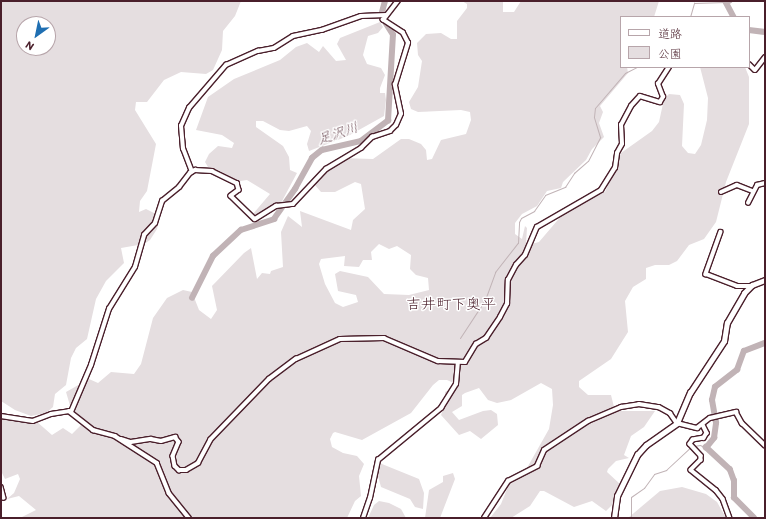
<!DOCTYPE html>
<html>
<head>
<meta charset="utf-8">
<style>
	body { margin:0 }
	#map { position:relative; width:766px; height:519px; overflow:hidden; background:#fff; font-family:Itim,"Klee One",sans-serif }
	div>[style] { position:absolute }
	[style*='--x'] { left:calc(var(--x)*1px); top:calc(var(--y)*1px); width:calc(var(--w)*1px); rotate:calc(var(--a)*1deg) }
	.green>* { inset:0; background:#e5dee0 }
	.stream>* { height:1px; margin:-0.5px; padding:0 0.5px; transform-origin:0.5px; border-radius:0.5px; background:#c1b3b6 }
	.river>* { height:5.5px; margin:-2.75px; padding:0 2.75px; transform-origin:2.75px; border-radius:2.75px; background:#c1b3b6 }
	.roads { filter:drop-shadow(1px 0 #4a1f2b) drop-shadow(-1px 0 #4a1f2b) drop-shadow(0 1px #4a1f2b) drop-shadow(0 -1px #4a1f2b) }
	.minor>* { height:3.5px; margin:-1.75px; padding:0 1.75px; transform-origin:1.75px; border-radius:1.75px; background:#fff }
	.tertiary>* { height:4.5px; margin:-2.25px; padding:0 2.25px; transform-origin:2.25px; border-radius:2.25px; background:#fff }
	span { translate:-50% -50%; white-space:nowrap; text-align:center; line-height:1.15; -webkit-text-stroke:3px #fff; paint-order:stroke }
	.water-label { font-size:14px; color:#74535c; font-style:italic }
	.quarter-label { font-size:15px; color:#4a1f2b }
	.frame { position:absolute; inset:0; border:2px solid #4a1f2b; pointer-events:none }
	.legend { position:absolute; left:620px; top:16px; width:130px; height:52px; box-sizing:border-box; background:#fff; border:1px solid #b7a5aa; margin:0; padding:5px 7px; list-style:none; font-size:12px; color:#4a1f2b }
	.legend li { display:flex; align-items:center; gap:8px; height:20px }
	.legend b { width:20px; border:1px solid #b7a5aa }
	.north { position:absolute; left:16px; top:16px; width:40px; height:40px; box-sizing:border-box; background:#fff; border:1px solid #b7a5aa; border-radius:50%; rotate:213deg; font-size:11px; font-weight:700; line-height:16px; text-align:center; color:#4a1f2b }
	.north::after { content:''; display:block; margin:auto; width:14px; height:18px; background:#1f6fb2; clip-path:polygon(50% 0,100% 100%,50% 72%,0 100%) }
</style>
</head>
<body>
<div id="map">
	<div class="green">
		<i style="clip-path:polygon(evenodd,1px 1px,241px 1px,235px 16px,223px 31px,222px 50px,213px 70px,206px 74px,181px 72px,164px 80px,147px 102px,136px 102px,135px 110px,156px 144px,147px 191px,140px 201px,139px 212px,146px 209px,160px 216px,157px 229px,150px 240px,144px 244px,121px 248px,124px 263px,106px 281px,96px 299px,87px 339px,76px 348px,71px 358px,66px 385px,55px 394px,53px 407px,46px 413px,31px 416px,15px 410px,1px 401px,1px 1px,24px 24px,48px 24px,48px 48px,24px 48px,24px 24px)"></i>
		<i style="clip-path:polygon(evenodd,462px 1px,503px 1px,503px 12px,514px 12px,521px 1px,659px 1px,654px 17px,621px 17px,621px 67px,627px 67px,628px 73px,600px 106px,603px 112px,599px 123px,604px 137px,592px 149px,586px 160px,563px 182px,561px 188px,547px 191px,537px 206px,522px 214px,515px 223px,515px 234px,522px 239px,525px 226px,527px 228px,526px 244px,528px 245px,539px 242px,568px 208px,605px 192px,621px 153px,652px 131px,659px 122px,664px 99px,669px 94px,680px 95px,684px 104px,682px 146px,688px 153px,695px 154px,701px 145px,707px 120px,708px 98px,700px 67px,745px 67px,749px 77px,749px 124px,726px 182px,716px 222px,704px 239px,689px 245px,677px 261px,669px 265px,655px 265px,646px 268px,646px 279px,633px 287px,625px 301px,628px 332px,611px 359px,579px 381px,579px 387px,588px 395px,611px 395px,615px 411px,655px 411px,644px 427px,631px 436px,624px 455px,629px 458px,616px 461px,608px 469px,607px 472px,620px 484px,614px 503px,606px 511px,592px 501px,574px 507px,544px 491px,540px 491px,530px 506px,511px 518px,490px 518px,501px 504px,511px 479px,523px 475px,549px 429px,553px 405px,552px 389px,541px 383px,511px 400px,497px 403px,488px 400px,479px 388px,465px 393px,462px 395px,462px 406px,452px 412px,459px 420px,483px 411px,491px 410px,497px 414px,498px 425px,481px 439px,470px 431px,459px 435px,441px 415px,445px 404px,445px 392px,458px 385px,447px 380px,439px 380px,433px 385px,411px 413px,362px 440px,335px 432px,333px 433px,330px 439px,332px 447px,343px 453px,357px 456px,364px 464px,359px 476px,361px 496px,355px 501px,347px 518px,20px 518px,36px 510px,19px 496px,7px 499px,14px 493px,20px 479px,18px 474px,5px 479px,1px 471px,1px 417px,17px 417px,28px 423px,36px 421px,52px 435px,63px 428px,72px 434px,84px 422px,71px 409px,66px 392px,89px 379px,98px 383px,111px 372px,134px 374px,141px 364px,153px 318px,167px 298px,183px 290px,192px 292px,199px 310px,211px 319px,217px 310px,212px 286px,244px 253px,251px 248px,257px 279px,262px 273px,270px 274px,271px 271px,283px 267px,281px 232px,288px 216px,302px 227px,300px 211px,351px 230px,353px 220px,365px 209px,361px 184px,355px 182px,335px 192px,321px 192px,314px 184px,316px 177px,326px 168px,340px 158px,373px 159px,401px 139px,409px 139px,421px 144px,426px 150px,427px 160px,432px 159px,441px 140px,466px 134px,471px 120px,470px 112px,461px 110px,418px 112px,411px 109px,409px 102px,418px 87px,422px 61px,418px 55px,417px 43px,426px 34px,441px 33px,451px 39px,457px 39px,457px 21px,467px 8px,467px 4px,462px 1px,379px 244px,389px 249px,397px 246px,411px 255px,410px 269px,416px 275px,428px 278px,429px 290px,409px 295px,384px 294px,368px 277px,340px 271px,335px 274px,338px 291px,356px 295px,358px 302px,343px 307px,335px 303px,325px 284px,319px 264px,321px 259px,345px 256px,344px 266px,359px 267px,363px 260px,372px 260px,371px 252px,379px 244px)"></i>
		<i style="clip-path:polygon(380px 22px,383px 27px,378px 33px,368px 36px,363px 55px,367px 64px,381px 68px,385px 75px,380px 88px,380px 93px,385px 93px,386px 100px,384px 116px,348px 136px,309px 151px,307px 144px,311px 131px,307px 126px,289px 131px,280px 130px,263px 121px,256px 121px,256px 127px,283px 146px,289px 157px,290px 170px,297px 173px,281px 203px,259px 215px,253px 214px,270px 194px,247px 180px,234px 182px,220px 171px,208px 167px,205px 162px,209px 154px,218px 146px,232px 148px,234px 143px,222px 135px,196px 130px,208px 97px,234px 79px,280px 60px,296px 47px,307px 43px,319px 52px,323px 46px,336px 61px,346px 60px,337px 44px,340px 38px)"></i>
		<i style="clip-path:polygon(377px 462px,419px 479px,424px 493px,423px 509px,415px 507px,410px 499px,381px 487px,375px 465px)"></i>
		<i style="clip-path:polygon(453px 473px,455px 479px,440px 518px,425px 518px,429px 490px,443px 482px,443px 476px)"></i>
		<i style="clip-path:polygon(682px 487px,706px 494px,717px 502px,726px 518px,628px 518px,660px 491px)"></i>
		<i style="clip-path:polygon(379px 501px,389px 503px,401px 509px,406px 518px,368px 518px,374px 505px)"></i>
	</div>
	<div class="stream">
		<i style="--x:690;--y:17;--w:15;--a:-74"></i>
		<i style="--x:694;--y:3;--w:32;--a:-2"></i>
		<i style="--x:460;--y:338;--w:45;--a:-56.7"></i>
		<i style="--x:485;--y:300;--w:30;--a:-70"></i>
		<i style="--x:495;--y:272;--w:37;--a:-52"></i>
		<i style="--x:518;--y:243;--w:21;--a:-87"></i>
		<i style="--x:519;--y:222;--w:4;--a:-63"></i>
		<i style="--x:521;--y:218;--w:15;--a:-28"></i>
		<i style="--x:534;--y:211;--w:19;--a:-55"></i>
		<i style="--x:545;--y:195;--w:22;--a:-22"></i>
		<i style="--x:565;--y:187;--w:17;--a:-57"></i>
		<i style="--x:574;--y:173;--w:18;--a:-41"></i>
		<i style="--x:588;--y:161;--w:27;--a:-63"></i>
		<i style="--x:600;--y:137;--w:21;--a:-107"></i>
		<i style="--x:594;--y:117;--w:9;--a:-84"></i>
		<i style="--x:595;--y:108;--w:46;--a:-49.4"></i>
		<i style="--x:625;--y:73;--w:13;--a:-27"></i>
		<i style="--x:694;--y:446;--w:6;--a:-9"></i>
		<i style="--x:700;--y:445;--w:7;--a:27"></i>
		<i style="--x:631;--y:518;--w:21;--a:-90"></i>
		<i style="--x:631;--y:497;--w:16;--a:-35"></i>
		<i style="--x:644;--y:488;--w:17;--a:-54"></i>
		<i style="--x:654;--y:474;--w:13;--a:-18"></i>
		<i style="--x:666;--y:470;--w:34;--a:-43"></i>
	</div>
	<div class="river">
		<i style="--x:730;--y:1;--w:4;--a:166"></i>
		<i style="--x:726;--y:2;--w:17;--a:62"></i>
		<i style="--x:749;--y:30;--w:16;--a:7"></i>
		<i style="--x:192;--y:298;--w:47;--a:-63.4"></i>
		<i style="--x:213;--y:256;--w:38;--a:-43"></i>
		<i style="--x:241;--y:230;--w:35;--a:-18"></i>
		<i style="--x:274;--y:219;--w:37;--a:-55"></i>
		<i style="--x:295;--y:189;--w:35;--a:-61"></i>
		<i style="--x:312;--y:158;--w:13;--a:-39"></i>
		<i style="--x:322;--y:150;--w:40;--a:-13"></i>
		<i style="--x:361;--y:141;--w:34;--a:-37"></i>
		<i style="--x:388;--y:121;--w:86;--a:-86.7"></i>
		<i style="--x:393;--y:35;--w:22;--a:-122"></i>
		<i style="--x:381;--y:16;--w:16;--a:-75"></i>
		<i style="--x:754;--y:518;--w:28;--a:-135"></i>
		<i style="--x:734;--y:498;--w:17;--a:-90"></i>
		<i style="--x:734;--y:481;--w:12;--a:-110"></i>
		<i style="--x:730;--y:470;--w:33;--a:-137"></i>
		<i style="--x:706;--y:448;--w:13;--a:-51"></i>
		<i style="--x:714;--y:438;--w:15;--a:-82"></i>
		<i style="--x:716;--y:423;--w:23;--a:-100"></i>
		<i style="--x:712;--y:400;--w:13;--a:-77"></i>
		<i style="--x:715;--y:387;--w:28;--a:-38"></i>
		<i style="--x:737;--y:370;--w:20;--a:-70"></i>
		<i style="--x:744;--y:351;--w:22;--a:-21"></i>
	</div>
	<div class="roads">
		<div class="minor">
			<i style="--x:749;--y:64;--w:8;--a:45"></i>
			<i style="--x:755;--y:70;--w:16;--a:-52"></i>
			<i style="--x:192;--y:172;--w:25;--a:-111"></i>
			<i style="--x:183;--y:149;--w:23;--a:-95"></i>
			<i style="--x:181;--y:126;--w:20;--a:-66"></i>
			<i style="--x:189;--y:108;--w:57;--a:-49.3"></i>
			<i style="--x:226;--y:65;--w:35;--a:-24"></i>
			<i style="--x:258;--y:51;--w:16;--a:-11"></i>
			<i style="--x:274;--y:48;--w:22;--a:-32"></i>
			<i style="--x:293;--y:36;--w:30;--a:-12"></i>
			<i style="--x:322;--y:30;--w:41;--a:-19.7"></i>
			<i style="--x:361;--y:16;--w:25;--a:-2"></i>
			<i style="--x:721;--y:192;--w:17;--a:-24"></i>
			<i style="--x:737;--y:185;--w:17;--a:21"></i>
			<i style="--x:748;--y:203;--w:20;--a:-63"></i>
			<i style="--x:757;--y:185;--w:8;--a:-14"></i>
			<i style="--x:721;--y:232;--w:45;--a:109.7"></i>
			<i style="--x:706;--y:274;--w:33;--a:21"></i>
			<i style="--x:737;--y:286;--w:13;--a:0"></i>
			<i style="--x:71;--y:412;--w:51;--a:-66.9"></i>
			<i style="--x:91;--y:365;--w:59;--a:-72.2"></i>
			<i style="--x:109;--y:309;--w:49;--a:-58.2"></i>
			<i style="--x:135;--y:267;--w:33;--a:-74"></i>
			<i style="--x:144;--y:235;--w:16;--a:-47"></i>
			<i style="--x:155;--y:223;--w:23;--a:-72"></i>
			<i style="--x:162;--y:201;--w:22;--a:-39"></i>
			<i style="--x:179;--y:187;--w:18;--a:-52"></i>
			<i style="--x:190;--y:173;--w:6;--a:-31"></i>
			<i style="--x:195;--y:170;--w:17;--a:3"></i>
			<i style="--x:212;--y:171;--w:28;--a:26"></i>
			<i style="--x:237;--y:183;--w:7;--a:74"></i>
			<i style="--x:239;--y:190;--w:10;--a:143"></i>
			<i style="--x:231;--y:196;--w:33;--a:44"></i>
			<i style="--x:255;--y:219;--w:25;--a:-32"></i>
			<i style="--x:276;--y:206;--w:17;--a:-7"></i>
			<i style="--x:293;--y:204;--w:48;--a:-46.7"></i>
			<i style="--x:326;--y:169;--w:41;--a:-31"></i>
			<i style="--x:361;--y:148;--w:16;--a:-45"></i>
			<i style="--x:372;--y:137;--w:19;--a:-18"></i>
			<i style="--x:390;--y:131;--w:8;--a:-45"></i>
			<i style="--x:396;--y:125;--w:12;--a:-66"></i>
			<i style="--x:401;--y:114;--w:30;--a:-102"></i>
			<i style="--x:395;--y:85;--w:44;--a:-72.8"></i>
			<i style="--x:408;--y:43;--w:11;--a:-117"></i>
			<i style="--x:403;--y:33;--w:24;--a:-147"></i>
			<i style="--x:383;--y:20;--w:24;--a:-52"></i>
			<i style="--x:1;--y:416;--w:32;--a:9"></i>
			<i style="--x:33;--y:421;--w:19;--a:-21"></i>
			<i style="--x:51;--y:414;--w:18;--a:-9"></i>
			<i style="--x:69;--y:411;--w:31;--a:38"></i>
			<i style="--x:93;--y:430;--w:23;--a:15"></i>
			<i style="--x:115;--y:436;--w:50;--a:32.7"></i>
			<i style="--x:157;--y:463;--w:32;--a:68"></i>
			<i style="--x:169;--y:493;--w:32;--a:51"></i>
			<i style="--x:703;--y:425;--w:9;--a:63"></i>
			<i style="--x:707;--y:433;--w:6;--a:121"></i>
			<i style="--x:704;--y:438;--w:11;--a:170"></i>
			<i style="--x:693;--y:440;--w:5;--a:127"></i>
			<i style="--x:690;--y:444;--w:16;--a:47"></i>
			<i style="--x:701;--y:456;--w:4;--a:90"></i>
			<i style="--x:701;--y:460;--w:14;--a:135"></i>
			<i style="--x:691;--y:470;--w:32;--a:39"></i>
			<i style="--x:716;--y:490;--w:11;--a:52"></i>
			<i style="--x:723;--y:499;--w:20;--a:70"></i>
			<i style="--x:121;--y:439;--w:10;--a:17"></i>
			<i style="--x:131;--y:442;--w:20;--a:-9"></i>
			<i style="--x:151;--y:439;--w:10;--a:11"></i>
			<i style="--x:161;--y:441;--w:15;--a:-16"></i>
			<i style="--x:175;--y:437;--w:6;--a:51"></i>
			<i style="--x:179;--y:442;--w:15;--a:113"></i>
			<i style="--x:173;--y:456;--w:10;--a:79"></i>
			<i style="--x:175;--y:466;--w:6;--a:45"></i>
			<i style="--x:179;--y:470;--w:7;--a:0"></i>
			<i style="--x:186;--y:470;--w:14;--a:-30"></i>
			<i style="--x:198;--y:463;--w:26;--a:-62"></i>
			<i style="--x:210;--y:440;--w:85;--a:-46"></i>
			<i style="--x:269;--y:379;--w:34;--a:-37"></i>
			<i style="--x:296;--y:359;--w:48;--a:-24.4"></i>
			<i style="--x:340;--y:339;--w:44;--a:-1.3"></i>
			<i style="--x:384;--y:338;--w:59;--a:23.1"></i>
			<i style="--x:438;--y:361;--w:27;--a:2"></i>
			<i style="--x:465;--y:362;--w:21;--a:-59"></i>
			<i style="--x:476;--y:344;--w:12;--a:-31"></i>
			<i style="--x:486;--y:338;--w:25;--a:-56"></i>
			<i style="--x:500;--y:317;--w:15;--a:-62"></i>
			<i style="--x:507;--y:304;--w:24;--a:-88"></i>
			<i style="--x:508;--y:280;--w:17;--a:-62"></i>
			<i style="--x:516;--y:265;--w:13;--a:-48"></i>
			<i style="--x:525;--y:255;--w:30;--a:-67"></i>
			<i style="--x:537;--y:227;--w:74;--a:-30"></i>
			<i style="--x:601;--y:190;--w:26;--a:-58"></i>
			<i style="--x:615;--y:168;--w:15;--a:-82"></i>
			<i style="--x:617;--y:153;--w:10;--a:-61"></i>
			<i style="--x:622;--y:144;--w:19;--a:-93"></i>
			<i style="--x:621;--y:125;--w:21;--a:-62"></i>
			<i style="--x:631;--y:106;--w:13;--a:-48"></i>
			<i style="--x:640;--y:96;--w:21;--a:17"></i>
			<i style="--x:660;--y:102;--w:6;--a:-59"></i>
			<i style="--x:663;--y:97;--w:14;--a:-111"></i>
			<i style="--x:658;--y:84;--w:20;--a:-57"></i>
			<i style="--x:1;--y:487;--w:11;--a:75"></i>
			<i style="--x:363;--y:518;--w:21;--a:-71"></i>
			<i style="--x:370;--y:498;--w:39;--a:-78"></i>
			<i style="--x:378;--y:460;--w:82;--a:-39.5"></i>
			<i style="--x:441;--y:408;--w:28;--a:-58"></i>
			<i style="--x:456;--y:384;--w:21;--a:-85"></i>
			<i style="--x:484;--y:518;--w:44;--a:-57"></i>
			<i style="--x:508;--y:481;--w:33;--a:-27"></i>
			<i style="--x:537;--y:466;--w:17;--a:-66"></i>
			<i style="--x:544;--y:450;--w:53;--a:-33.4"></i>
			<i style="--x:588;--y:421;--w:36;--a:-23"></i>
			<i style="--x:621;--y:407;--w:18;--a:-9"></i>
			<i style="--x:639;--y:404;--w:20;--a:9"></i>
			<i style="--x:659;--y:407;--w:13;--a:29"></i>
			<i style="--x:670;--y:413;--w:12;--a:55"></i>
			<i style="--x:677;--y:423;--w:21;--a:14"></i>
			<i style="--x:697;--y:428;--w:16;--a:-38"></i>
			<i style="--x:710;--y:418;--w:27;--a:-13"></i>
			<i style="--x:736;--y:412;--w:13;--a:61"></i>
			<i style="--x:742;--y:423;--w:32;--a:44"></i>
		</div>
		<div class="tertiary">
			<i style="--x:614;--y:518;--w:22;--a:-82"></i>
			<i style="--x:617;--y:496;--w:46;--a:-64"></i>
			<i style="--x:637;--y:455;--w:13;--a:-48"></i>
			<i style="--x:646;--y:445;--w:38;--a:-35"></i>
			<i style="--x:677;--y:423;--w:33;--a:-67"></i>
			<i style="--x:690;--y:393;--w:62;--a:-56.8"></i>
			<i style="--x:724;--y:341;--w:18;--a:-81"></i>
			<i style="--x:727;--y:323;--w:34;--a:-60"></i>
			<i style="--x:744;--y:293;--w:11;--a:-45"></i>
			<i style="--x:752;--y:285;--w:14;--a:-21"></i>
		</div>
	</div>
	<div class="water-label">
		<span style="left:338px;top:134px;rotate:-19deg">足沢川</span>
	</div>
	<div class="quarter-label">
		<span style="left:451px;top:305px">吉井町下奥平</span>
	</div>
	<div class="frame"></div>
	<ul class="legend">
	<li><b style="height:5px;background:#fff"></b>道路</li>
	<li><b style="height:11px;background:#e5dee0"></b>公園</li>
	</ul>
	<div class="north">N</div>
</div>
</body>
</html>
